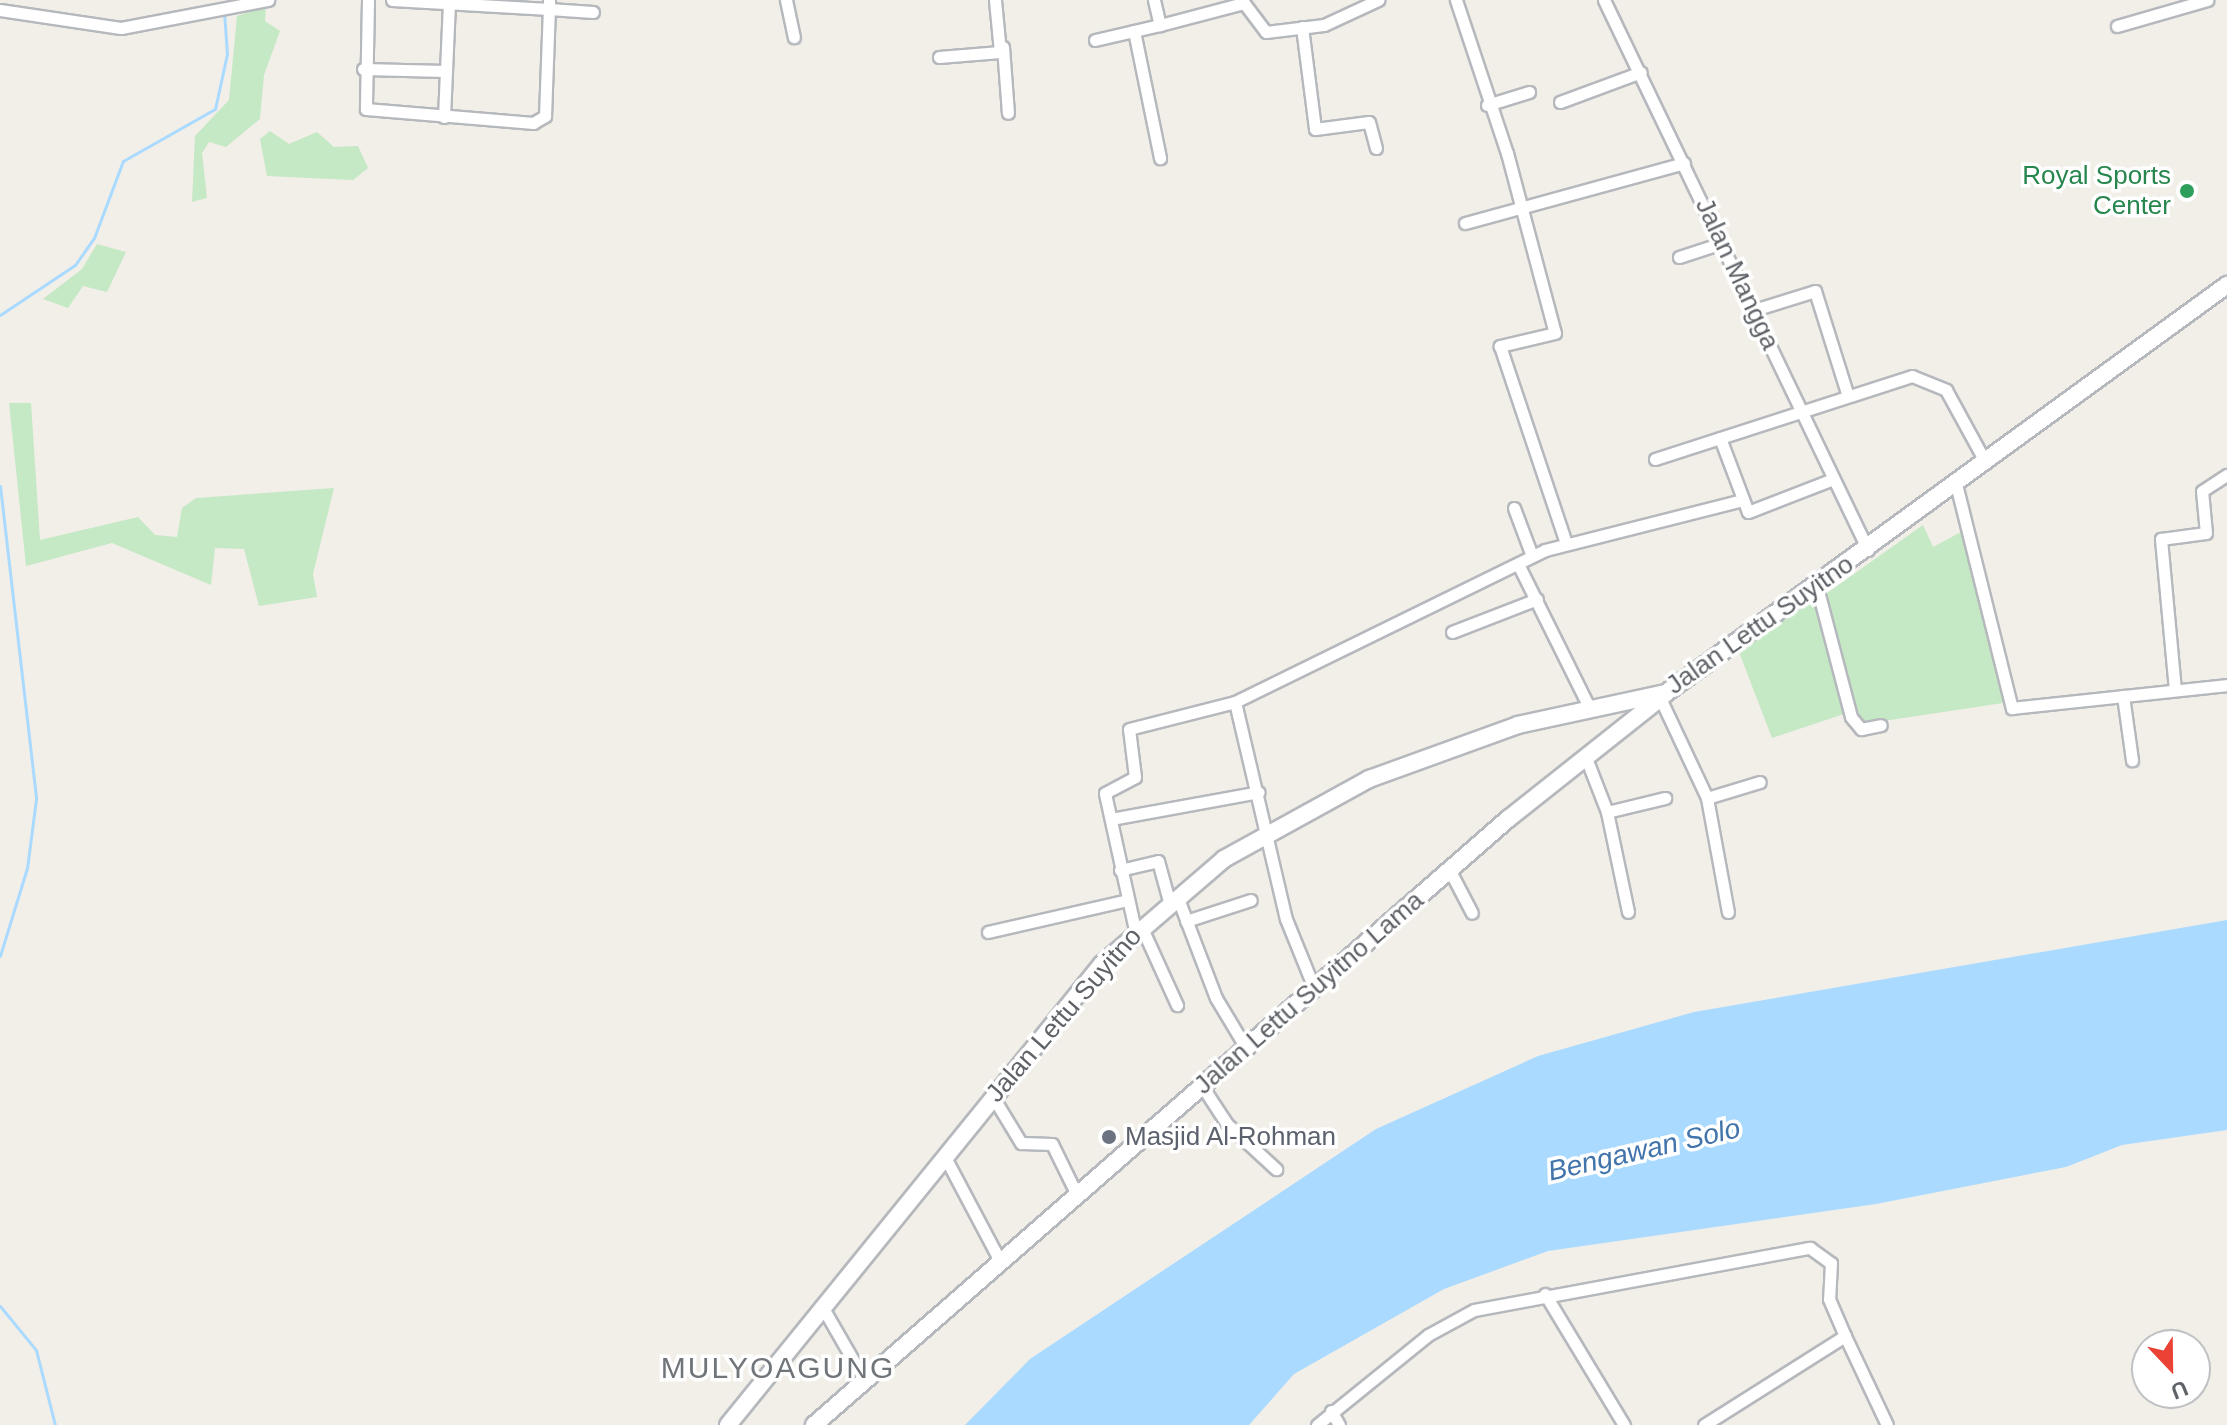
<!DOCTYPE html>
<html>
<head>
<meta charset="utf-8">
<style>
	body { margin:0 }
	#map { position:relative; width:2227px; height:1425px; overflow:hidden; background:#f1efe8; font-family:Helvetica,sans-serif }
	div>[style] { position:absolute }
	[style*='--x'] { left:calc(var(--x)*1px); top:calc(var(--y)*1px); width:calc(var(--w)*1px); rotate:calc(var(--a)*1deg) }
	.green>* { inset:0; background:#c5e8c5 }
	.water>* { inset:0; background:#aadaff }
	.stream>* { height:3px; margin:-1.5px; padding:0 1.5px; transform-origin:1.5px; border-radius:1.5px; background:#aadaff }
	.roads { filter:drop-shadow(2px 0 #b5b8bc) drop-shadow(-2px 0 #b5b8bc) drop-shadow(0 2px #b5b8bc) drop-shadow(0 -2px #b5b8bc) }
	.street>* { height:11px; margin:-5.5px; padding:0 5.5px; transform-origin:5.5px; border-radius:5.5px; background:#fff }
	.secondary>* { height:16px; margin:-8px; padding:0 8px; transform-origin:8px; border-radius:8px; background:#fff }
	.dots>* { width:22px; height:22px; translate:-50% -50%; box-sizing:border-box; border:4px solid #fff; border-radius:50% }
	span { translate:-50% -50%; white-space:nowrap; text-align:center; line-height:1.15; -webkit-text-stroke:7px #fff; paint-order:stroke }
	.leisure-label { font-size:26px; color:#27864d }
	.right { translate:-100% -50%; text-align:right }
	.street-label { font-size:26px; color:#5f6368 }
	.worship-label { font-size:26px; color:#5b616d }
	.left { translate:0 -50%; text-align:left }
	.water-label { font-size:28px; color:#4174aa; font-style:italic }
	.quarter-label { font-size:30px; color:#70757a; letter-spacing:2px }
	.north { position:absolute; left:2131px; top:1329px; width:80px; height:80px; box-sizing:border-box; background:#fff; border:2px solid #bfc1c3; border-radius:50%; rotate:158deg; font-size:22px; font-weight:700; line-height:32px; text-align:center; color:#5f6368 }
	.north::after { content:''; display:block; margin:auto; width:28px; height:36px; background:#ea4335; clip-path:polygon(50% 0,100% 100%,50% 72%,0 100%) }
</style>
</head>
<body>
<div id="map">
	<div class="green">
		<i style="clip-path:polygon(266px 6px,265px 21px,280px 31px,264px 75px,260px 119px,226px 147px,209px 142px,202px 153px,207px 198px,192px 202px,195px 136px,229px 100px,237px 16px)"></i>
		<i style="clip-path:polygon(270px 131px,289px 144px,317px 132px,334px 147px,358px 146px,368px 168px,353px 180px,267px 176px,260px 139px)"></i>
		<i style="clip-path:polygon(97px 244px,126px 252px,107px 292px,83px 286px,68px 308px,43px 299px,82px 269px)"></i>
		<i style="clip-path:polygon(9px 403px,31px 403px,40px 540px,138px 517px,155px 535px,177px 537px,182px 508px,196px 498px,334px 488px,313px 574px,317px 597px,259px 606px,244px 549px,215px 548px,211px 585px,112px 543px,26px 566px)"></i>
		<i style="clip-path:polygon(1923px 525px,1933px 547px,1963px 531px,2003px 703px,1864px 724px,1846px 686px,1827px 593px)"></i>
		<i style="clip-path:polygon(1816px 598px,1844px 714px,1772px 738px,1739px 652px)"></i>
	</div>
	<div class="water">
		<i style="clip-path:polygon(2227px 920px,2227px 1130px,2122px 1145px,2066px 1167px,1876px 1204px,1548px 1251px,1444px 1289px,1294px 1374px,1249px 1425px,965px 1425px,1030px 1359px,1376px 1129px,1538px 1056px,1694px 1012px)"></i>
	</div>
	<div class="stream">
		<i style="--x:0;--y:315;--w:90;--a:-33.7"></i>
		<i style="--x:75;--y:265;--w:33;--a:-55"></i>
		<i style="--x:94;--y:238;--w:82;--a:-69.4"></i>
		<i style="--x:123;--y:161;--w:106;--a:-29.5"></i>
		<i style="--x:215;--y:109;--w:56;--a:-77.7"></i>
		<i style="--x:227;--y:54;--w:42;--a:-94.1"></i>
		<i style="--x:0;--y:486;--w:315;--a:83.4"></i>
		<i style="--x:36;--y:799;--w:70;--a:97.4"></i>
		<i style="--x:27;--y:868;--w:92;--a:107.1"></i>
		<i style="--x:0;--y:1306;--w:57;--a:50.7"></i>
		<i style="--x:36;--y:1350;--w:77;--a:75.8"></i>
	</div>
	<div class="roads">
		<div class="street">
			<i style="--x:368;--y:0;--w:109;--a:91.1"></i>
			<i style="--x:366;--y:109;--w:168;--a:4.8"></i>
			<i style="--x:533;--y:123;--w:14;--a:-30"></i>
			<i style="--x:545;--y:116;--w:107;--a:-87.9"></i>
			<i style="--x:549;--y:9;--w:44;--a:3.9"></i>
			<i style="--x:392;--y:0;--w:157;--a:3.3"></i>
			<i style="--x:549;--y:9;--w:9;--a:-90"></i>
			<i style="--x:786;--y:0;--w:38;--a:78"></i>
			<i style="--x:1154;--y:0;--w:26;--a:77"></i>
			<i style="--x:1160;--y:25;--w:87;--a:-14.7"></i>
			<i style="--x:1244;--y:3;--w:36;--a:53"></i>
			<i style="--x:1266;--y:32;--w:58;--a:-6.9"></i>
			<i style="--x:1324;--y:25;--w:60;--a:-24.8"></i>
			<i style="--x:1456;--y:0;--w:161;--a:71.6"></i>
			<i style="--x:1507;--y:153;--w:186;--a:75.1"></i>
			<i style="--x:1555;--y:333;--w:57;--a:166.7"></i>
			<i style="--x:1500;--y:346;--w:208;--a:71.5"></i>
			<i style="--x:1604;--y:0;--w:610;--a:64.36"></i>
			<i style="--x:0;--y:10;--w:122;--a:8.5"></i>
			<i style="--x:121;--y:28;--w:150;--a:-10.8"></i>
			<i style="--x:2117;--y:26;--w:94;--a:-16.1"></i>
			<i style="--x:1302;--y:27;--w:103;--a:82.7"></i>
			<i style="--x:1315;--y:129;--w:54;--a:-7.4"></i>
			<i style="--x:1369;--y:122;--w:27;--a:75"></i>
			<i style="--x:1134;--y:31;--w:130;--a:78.4"></i>
			<i style="--x:1095;--y:40;--w:67;--a:-13"></i>
			<i style="--x:1003;--y:47;--w:66;--a:85.7"></i>
			<i style="--x:939;--y:57;--w:61;--a:-4.7"></i>
			<i style="--x:1000;--y:52;--w:52;--a:-95.5"></i>
			<i style="--x:363;--y:69;--w:83;--a:1.4"></i>
			<i style="--x:1560;--y:102;--w:86;--a:-20.3"></i>
			<i style="--x:1487;--y:105;--w:44;--a:-17.2"></i>
			<i style="--x:444;--y:117;--w:114;--a:-87.5"></i>
			<i style="--x:1465;--y:223;--w:227;--a:-15.3"></i>
			<i style="--x:1679;--y:257;--w:45;--a:-18"></i>
			<i style="--x:1754;--y:310;--w:64;--a:-17.3"></i>
			<i style="--x:1815;--y:291;--w:107;--a:72.6"></i>
			<i style="--x:1720;--y:438;--w:79;--a:69.3"></i>
			<i style="--x:1748;--y:512;--w:91;--a:-21.2"></i>
			<i style="--x:1655;--y:459;--w:270;--a:-17.9"></i>
			<i style="--x:1912;--y:376;--w:37;--a:22"></i>
			<i style="--x:1946;--y:390;--w:83;--a:61.3"></i>
			<i style="--x:1956;--y:484;--w:231;--a:76"></i>
			<i style="--x:2012;--y:708;--w:216;--a:-6.1"></i>
			<i style="--x:1514;--y:508;--w:51;--a:69.4"></i>
			<i style="--x:1518;--y:564;--w:162;--a:63.6"></i>
			<i style="--x:1817;--y:587;--w:134;--a:75.3"></i>
			<i style="--x:1851;--y:717;--w:16;--a:50"></i>
			<i style="--x:1861;--y:729;--w:20;--a:-11"></i>
			<i style="--x:1452;--y:632;--w:91;--a:-21.2"></i>
			<i style="--x:2175;--y:690;--w:152;--a:-95.3"></i>
			<i style="--x:2161;--y:539;--w:45;--a:-7.6"></i>
			<i style="--x:2206;--y:533;--w:42;--a:-95.4"></i>
			<i style="--x:2202;--y:491;--w:30;--a:-33"></i>
			<i style="--x:2123;--y:696;--w:65;--a:82"></i>
			<i style="--x:1660;--y:698;--w:110;--a:64.8"></i>
			<i style="--x:1707;--y:798;--w:116;--a:79.6"></i>
			<i style="--x:1235;--y:702;--w:223;--a:76.8"></i>
			<i style="--x:1286;--y:919;--w:74;--a:67.9"></i>
			<i style="--x:1586;--y:758;--w:58;--a:68.7"></i>
			<i style="--x:1607;--y:812;--w:102;--a:78.1"></i>
			<i style="--x:1707;--y:798;--w:55;--a:-16.8"></i>
			<i style="--x:1607;--y:812;--w:60;--a:-13.6"></i>
			<i style="--x:1111;--y:819;--w:150;--a:-10.3"></i>
			<i style="--x:1120;--y:870;--w:39;--a:-13"></i>
			<i style="--x:1158;--y:861;--w:41;--a:74.6"></i>
			<i style="--x:1450;--y:871;--w:47;--a:62.4"></i>
			<i style="--x:1177;--y:896;--w:109;--a:69.1"></i>
			<i style="--x:1216;--y:998;--w:58;--a:59"></i>
			<i style="--x:1186;--y:921;--w:68;--a:-17.9"></i>
			<i style="--x:1141;--y:926;--w:87;--a:65.5"></i>
			<i style="--x:1135;--y:930;--w:140;--a:-102.4"></i>
			<i style="--x:1105;--y:793;--w:34;--a:-28"></i>
			<i style="--x:1135;--y:777;--w:48;--a:-97.1"></i>
			<i style="--x:1129;--y:729;--w:109;--a:-14.3"></i>
			<i style="--x:1235;--y:702;--w:345;--a:-26.1"></i>
			<i style="--x:1545;--y:550;--w:204;--a:-14.2"></i>
			<i style="--x:988;--y:932;--w:139;--a:-12.9"></i>
			<i style="--x:1202;--y:1086;--w:45;--a:56.7"></i>
			<i style="--x:1227;--y:1124;--w:67;--a:42.6"></i>
			<i style="--x:993;--y:1097;--w:54;--a:58.7"></i>
			<i style="--x:1021;--y:1143;--w:31;--a:2"></i>
			<i style="--x:1052;--y:1144;--w:57;--a:63.9"></i>
			<i style="--x:946;--y:1159;--w:118;--a:62.1"></i>
			<i style="--x:1545;--y:1294;--w:153;--a:58.9"></i>
			<i style="--x:823;--y:1308;--w:84;--a:60.1"></i>
			<i style="--x:1331;--y:1411;--w:16;--a:60"></i>
			<i style="--x:1317;--y:1425;--w:143;--a:-39"></i>
			<i style="--x:1428;--y:1335;--w:52;--a:-28.5"></i>
			<i style="--x:1474;--y:1310;--w:342;--a:-10.5"></i>
			<i style="--x:1810;--y:1248;--w:26;--a:36"></i>
			<i style="--x:1831;--y:1263;--w:36;--a:93"></i>
			<i style="--x:1829;--y:1299;--w:40;--a:66.6"></i>
			<i style="--x:1704;--y:1425;--w:167;--a:-32.3"></i>
			<i style="--x:1845;--y:1336;--w:98;--a:64.7"></i>
		</div>
		<div class="secondary">
			<i style="--x:728;--y:1425;--w:594;--a:-50.95"></i>
			<i style="--x:1102;--y:964;--w:161;--a:-40.7"></i>
			<i style="--x:1224;--y:859;--w:166;--a:-28.9"></i>
			<i style="--x:1369;--y:779;--w:158;--a:-19.9"></i>
			<i style="--x:1518;--y:725;--w:151;--a:-12.2"></i>
			<i style="--x:1666;--y:693;--w:694;--a:-36.03"></i>
			<i style="--x:814;--y:1425;--w:921;--a:-41.13"></i>
			<i style="--x:1508;--y:819;--w:196;--a:-38.4"></i>
		</div>
	</div>
	<div class="dots">
		<i style="left:2187px;top:191px;background:#2e9e5b"></i>
		<i style="left:1109px;top:1137px;background:#6b7280"></i>
	</div>
	<div class="leisure-label">
		<span class="right" style="left:2171px;top:191px">Royal Sports<br>Center</span>
	</div>
	<div class="street-label">
		<span style="left:1737px;top:274px;rotate:65deg">Jalan Mangga</span>
		<span style="left:1760px;top:625px;rotate:-35deg">Jalan Lettu Suyitno</span>
		<span style="left:1309px;top:993px;rotate:-41deg">Jalan Lettu Suyitno Lama</span>
		<span style="left:1064px;top:1015px;rotate:-49deg">Jalan Lettu Suyitno</span>
	</div>
	<div class="worship-label">
		<span class="left" style="left:1125px;top:1137px">Masjid Al-Rohman</span>
	</div>
	<div class="water-label">
		<span style="left:1644px;top:1150px;rotate:-13deg">Bengawan Solo</span>
	</div>
	<div class="quarter-label">
		<span style="left:778px;top:1368px">MULYOAGUNG</span>
	</div>
	<div class="north">U</div>
</div>
</body>
</html>
